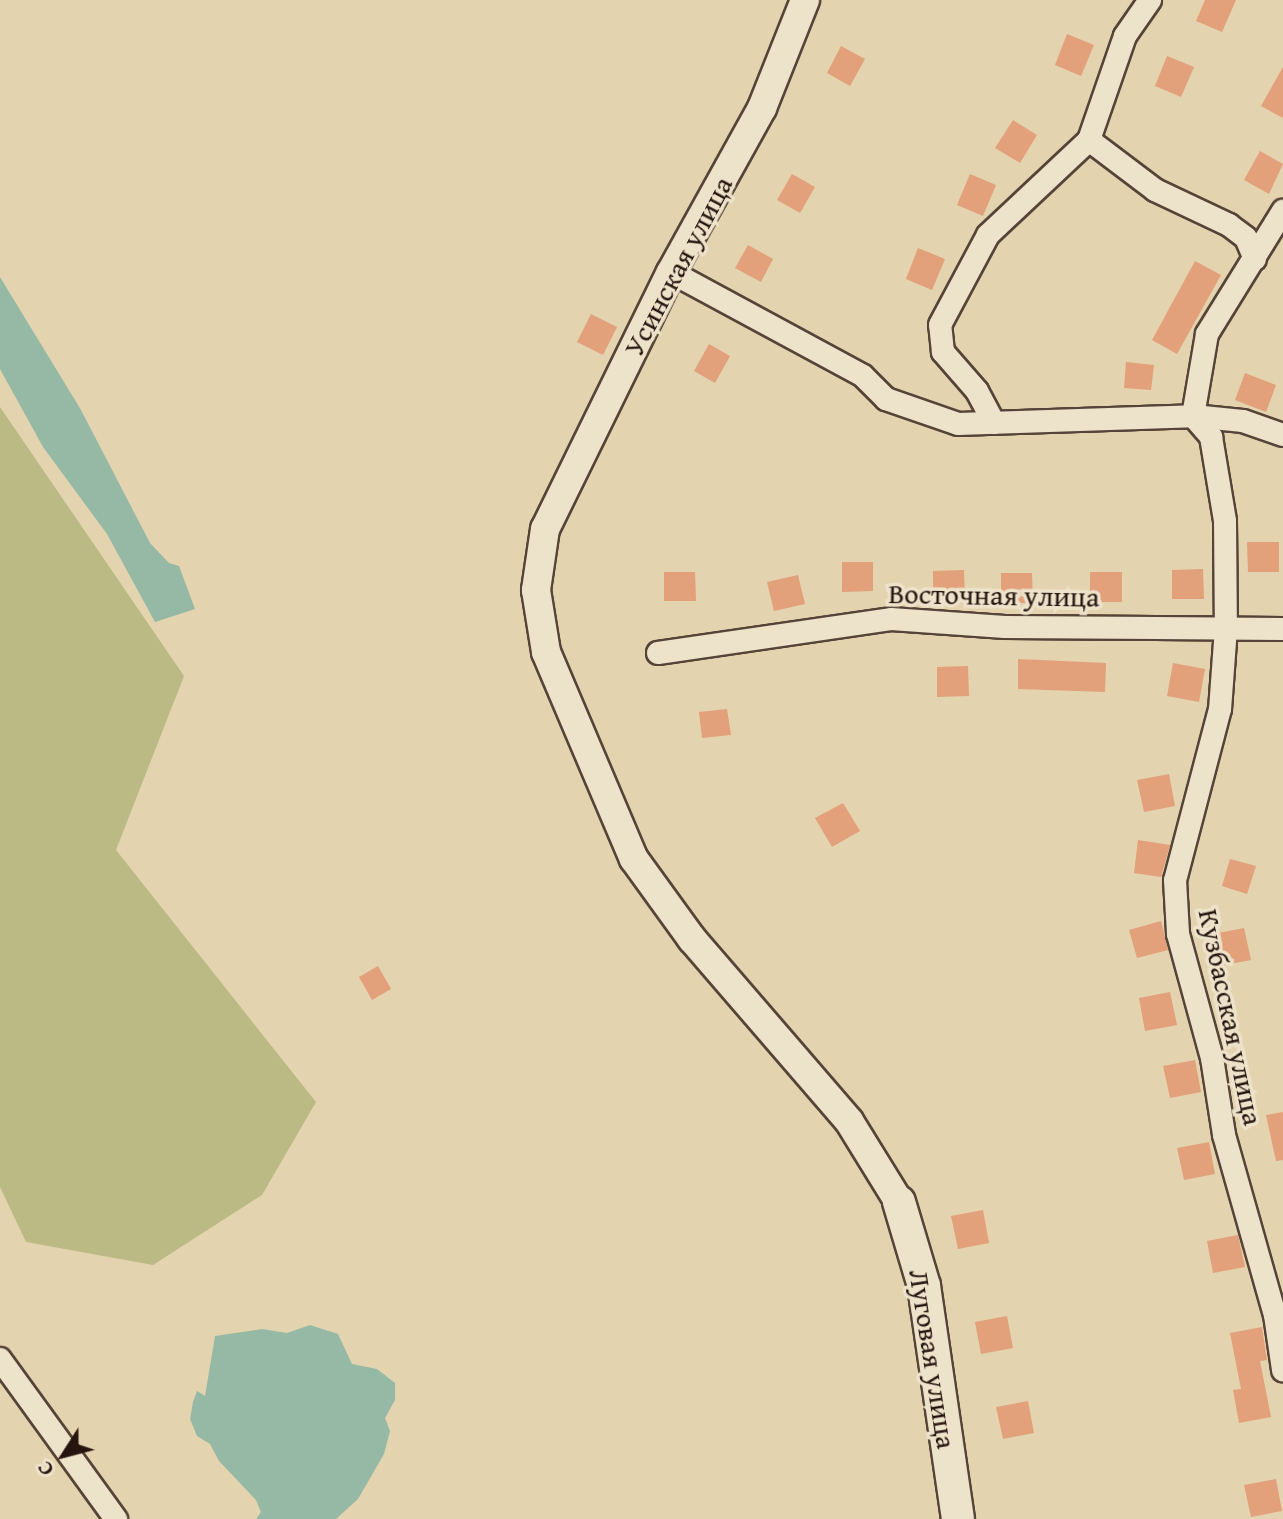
<!DOCTYPE html>
<html>
<head>
<meta charset="utf-8">
<style>
	body { margin:0 }
	#map { position:relative; width:1283px; height:1519px; overflow:hidden; background:#e3d3ae; font-family:"Gentium Book Plus",serif }
	div>[style] { position:absolute }
	[style*='--x'] { left:calc(var(--x)*1px); top:calc(var(--y)*1px); width:calc(var(--w)*1px); rotate:calc(var(--a)*1deg) }
	.green>* { inset:0; background:#bbba85 }
	.water>* { inset:0; background:#96b9a6 }
	.building>* { inset:0; background:#e2a07b }
	.roads { filter:drop-shadow(2px 0 #554437) drop-shadow(-2px 0 #554437) drop-shadow(0 2px #554437) drop-shadow(0 -2px #554437) }
	.minor>* { height:22px; margin:-11px; padding:0 11px; transform-origin:11px; border-radius:11px; background:#ede2ca }
	.tertiary>* { height:28px; margin:-14px; padding:0 14px; transform-origin:14px; border-radius:14px; background:#ede2ca }
	.secondary>* { height:32px; margin:-16px; padding:0 16px; transform-origin:16px; border-radius:16px; background:#ede2ca }
	span { translate:-50% -50%; white-space:nowrap; text-align:center; line-height:1.15; -webkit-text-stroke:7px #ede2ca; paint-order:stroke }
	.street-label { font-size:28px; color:#26150f }
	.north { position:absolute; left:24px; top:1415px; width:80px; height:80px; -webkit-text-stroke:6px #ede2ca; paint-order:stroke; rotate:234deg; font-size:22px; font-weight:700; line-height:32px; text-align:center; color:#26150f }
	.north::after { content:''; display:block; margin:auto; width:28px; height:36px; background:#26150f; clip-path:polygon(50% 0,100% 100%,50% 72%,0 100%) }
</style>
</head>
<body>
<div id="map">
	<div class="green">
		<i style="clip-path:polygon(0 407px,184px 676px,116px 850px,316px 1102px,262px 1195px,153px 1265px,26px 1242px,0 1187px)"></i>
	</div>
	<div class="water">
		<i style="clip-path:polygon(0 277px,81px 410px,150px 543px,169px 563px,179px 566px,195px 609px,155px 622px,107px 534px,43px 447px,0 369px)"></i>
		<i style="clip-path:polygon(310px 1325px,338px 1334px,352px 1364px,377px 1369px,395px 1383px,395px 1400px,385px 1418px,390px 1431px,384px 1454px,358px 1499px,336px 1519px,256px 1519px,261px 1512px,256px 1500px,219px 1461px,210px 1444px,197px 1436px,190px 1419px,193px 1402px,197px 1391px,205px 1396px,215px 1336px,262px 1329px,287px 1333px)"></i>
	</div>
	<div class="building">
		<i style="clip-path:polygon(1205px 0,1236px 0,1222px 32px,1196px 21px)"></i>
		<i style="clip-path:polygon(1067px 34px,1094px 45px,1081px 76px,1055px 65px)"></i>
		<i style="clip-path:polygon(841px 46px,865px 59px,850px 86px,827px 73px)"></i>
		<i style="clip-path:polygon(1167px 56px,1194px 67px,1181px 97px,1155px 86px)"></i>
		<i style="clip-path:polygon(1283px 67px,1283px 118px,1261px 106px)"></i>
		<i style="clip-path:polygon(1013px 120px,1037px 135px,1020px 163px,995px 148px)"></i>
		<i style="clip-path:polygon(1260px 151px,1283px 164px,1269px 194px,1244px 180px)"></i>
		<i style="clip-path:polygon(792px 174px,815px 187px,800px 213px,777px 200px)"></i>
		<i style="clip-path:polygon(970px 174px,996px 185px,983px 216px,957px 205px)"></i>
		<i style="clip-path:polygon(748px 245px,773px 259px,761px 282px,735px 268px)"></i>
		<i style="clip-path:polygon(918px 248px,945px 259px,932px 290px,906px 279px)"></i>
		<i style="clip-path:polygon(1195px 261px,1221px 275px,1177px 354px,1152px 340px)"></i>
		<i style="clip-path:polygon(591px 314px,617px 327px,603px 355px,577px 342px)"></i>
		<i style="clip-path:polygon(709px 344px,730px 356px,715px 383px,694px 371px)"></i>
		<i style="clip-path:polygon(1126px 362px,1154px 365px,1151px 390px,1124px 388px)"></i>
		<i style="clip-path:polygon(1245px 373px,1276px 385px,1266px 412px,1235px 400px)"></i>
		<i style="clip-path:polygon(1247px 542px,1279px 542px,1279px 572px,1248px 572px)"></i>
		<i style="clip-path:polygon(842px 562px,873px 562px,873px 591px,842px 592px)"></i>
		<i style="clip-path:polygon(1203px 569px,1204px 599px,1172px 599px,1172px 570px)"></i>
		<i style="clip-path:polygon(964px 570px,965px 600px,933px 600px,933px 571px)"></i>
		<i style="clip-path:polygon(664px 572px,695px 572px,696px 601px,664px 601px)"></i>
		<i style="clip-path:polygon(1090px 572px,1122px 572px,1122px 602px,1090px 602px)"></i>
		<i style="clip-path:polygon(1001px 573px,1032px 573px,1033px 603px,1001px 603px)"></i>
		<i style="clip-path:polygon(798px 575px,805px 604px,774px 611px,767px 582px)"></i>
		<i style="clip-path:polygon(1018px 659px,1106px 663px,1105px 692px,1018px 689px)"></i>
		<i style="clip-path:polygon(1173px 663px,1205px 669px,1199px 702px,1167px 696px)"></i>
		<i style="clip-path:polygon(968px 666px,969px 696px,937px 697px,937px 667px)"></i>
		<i style="clip-path:polygon(727px 709px,731px 735px,702px 738px,699px 712px)"></i>
		<i style="clip-path:polygon(1169px 774px,1175px 806px,1144px 812px,1137px 780px)"></i>
		<i style="clip-path:polygon(843px 803px,860px 831px,832px 847px,815px 818px)"></i>
		<i style="clip-path:polygon(1138px 840px,1170px 845px,1161px 877px,1134px 873px)"></i>
		<i style="clip-path:polygon(1230px 859px,1256px 866px,1247px 894px,1222px 886px)"></i>
		<i style="clip-path:polygon(1161px 921px,1168px 950px,1137px 958px,1129px 930px)"></i>
		<i style="clip-path:polygon(1244px 928px,1251px 960px,1219px 966px,1213px 934px)"></i>
		<i style="clip-path:polygon(378px 966px,391px 989px,372px 1000px,359px 977px)"></i>
		<i style="clip-path:polygon(1170px 992px,1177px 1025px,1145px 1031px,1139px 998px)"></i>
		<i style="clip-path:polygon(1195px 1060px,1201px 1092px,1170px 1098px,1163px 1066px)"></i>
		<i style="clip-path:polygon(1283px 1112px,1283px 1160px,1276px 1161px,1266px 1115px)"></i>
		<i style="clip-path:polygon(1209px 1142px,1215px 1174px,1184px 1180px,1177px 1148px)"></i>
		<i style="clip-path:polygon(983px 1210px,989px 1243px,958px 1249px,951px 1216px)"></i>
		<i style="clip-path:polygon(1238px 1235px,1245px 1267px,1213px 1273px,1207px 1241px)"></i>
		<i style="clip-path:polygon(1007px 1316px,1013px 1348px,981px 1354px,975px 1322px)"></i>
		<i style="clip-path:polygon(1262px 1327px,1267px 1360px,1260px 1361px,1271px 1417px,1239px 1423px,1233px 1390px,1241px 1389px,1230px 1333px)"></i>
		<i style="clip-path:polygon(1028px 1401px,1034px 1433px,1003px 1439px,996px 1407px)"></i>
		<i style="clip-path:polygon(1276px 1479px,1282px 1511px,1251px 1517px,1244px 1485px)"></i>
	</div>
	<div class="roads">
		<div class="minor">
			<i style="--x:1089;--y:140;--w:83;--a:37.1"></i>
			<i style="--x:1155;--y:190;--w:82;--a:25.3"></i>
			<i style="--x:1229;--y:225;--w:21;--a:37"></i>
			<i style="--x:1246;--y:238;--w:23;--a:67"></i>
			<i style="--x:671;--y:272;--w:218;--a:28.4"></i>
			<i style="--x:863;--y:376;--w:33;--a:45"></i>
			<i style="--x:886;--y:399;--w:76;--a:19.1"></i>
			<i style="--x:958;--y:424;--w:235;--a:-1.9"></i>
			<i style="--x:1193;--y:416;--w:50;--a:5.7"></i>
			<i style="--x:1243;--y:421;--w:42;--a:19.3"></i>
			<i style="--x:1193;--y:416;--w:28;--a:49"></i>
			<i style="--x:1211;--y:437;--w:85;--a:80.5"></i>
			<i style="--x:1225;--y:521;--w:107;--a:89.5"></i>
			<i style="--x:1226;--y:628;--w:81;--a:94.2"></i>
			<i style="--x:1220;--y:709;--w:177;--a:104.7"></i>
			<i style="--x:1175;--y:880;--w:54;--a:86.8"></i>
			<i style="--x:1178;--y:934;--w:129;--a:74.7"></i>
			<i style="--x:1212;--y:1058;--w:78;--a:81.1"></i>
			<i style="--x:1224;--y:1135;--w:187;--a:74.2"></i>
			<i style="--x:1275;--y:1315;--w:56;--a:81.7"></i>
			<i style="--x:1193;--y:416;--w:83;--a:-80.3"></i>
			<i style="--x:1207;--y:334;--w:145;--a:-58.3"></i>
			<i style="--x:994;--y:423;--w:36;--a:-118"></i>
			<i style="--x:977;--y:391;--w:52;--a:-131.1"></i>
			<i style="--x:943;--y:352;--w:27;--a:-96"></i>
			<i style="--x:940;--y:325;--w:102;--a:-61.9"></i>
			<i style="--x:988;--y:235;--w:139;--a:-43.2"></i>
			<i style="--x:1089;--y:140;--w:110;--a:-70.9"></i>
			<i style="--x:1125;--y:36;--w:44;--a:-55.2"></i>
			<i style="--x:658;--y:653;--w:235;--a:-8.3"></i>
			<i style="--x:891;--y:619;--w:114;--a:4"></i>
			<i style="--x:1005;--y:627;--w:278;--a:0.4"></i>
			<i style="--x:0;--y:1359;--w:198;--a:54.1"></i>
		</div>
		<div class="tertiary">
			<i style="--x:805;--y:0;--w:116;--a:111.7"></i>
			<i style="--x:762;--y:108;--w:188;--a:119"></i>
			<i style="--x:671;--y:272;--w:286;--a:116.1"></i>
			<i style="--x:545;--y:529;--w:62;--a:98.4"></i>
			<i style="--x:536;--y:590;--w:63;--a:80.8"></i>
			<i style="--x:546;--y:652;--w:225;--a:67"></i>
			<i style="--x:634;--y:859;--w:99;--a:54.1"></i>
			<i style="--x:692;--y:939;--w:240;--a:49.2"></i>
			<i style="--x:849;--y:1121;--w:95;--a:58.3"></i>
		</div>
		<div class="secondary">
			<i style="--x:899;--y:1202;--w:88;--a:73.4"></i>
			<i style="--x:924;--y:1286;--w:235;--a:81.7"></i>
		</div>
	</div>
	<div class="street-label">
		<span style="left:678px;top:266px;rotate:-62deg">Усинская улица</span>
		<span style="left:994px;top:595px;rotate:1deg">Восточная улица</span>
		<span style="left:1231px;top:1017px;rotate:78deg">Кузбасская улица</span>
		<span style="left:933px;top:1359px;rotate:81deg">Луговая улица</span>
	</div>
	<div class="north">С</div>
</div>
</body>
</html>
